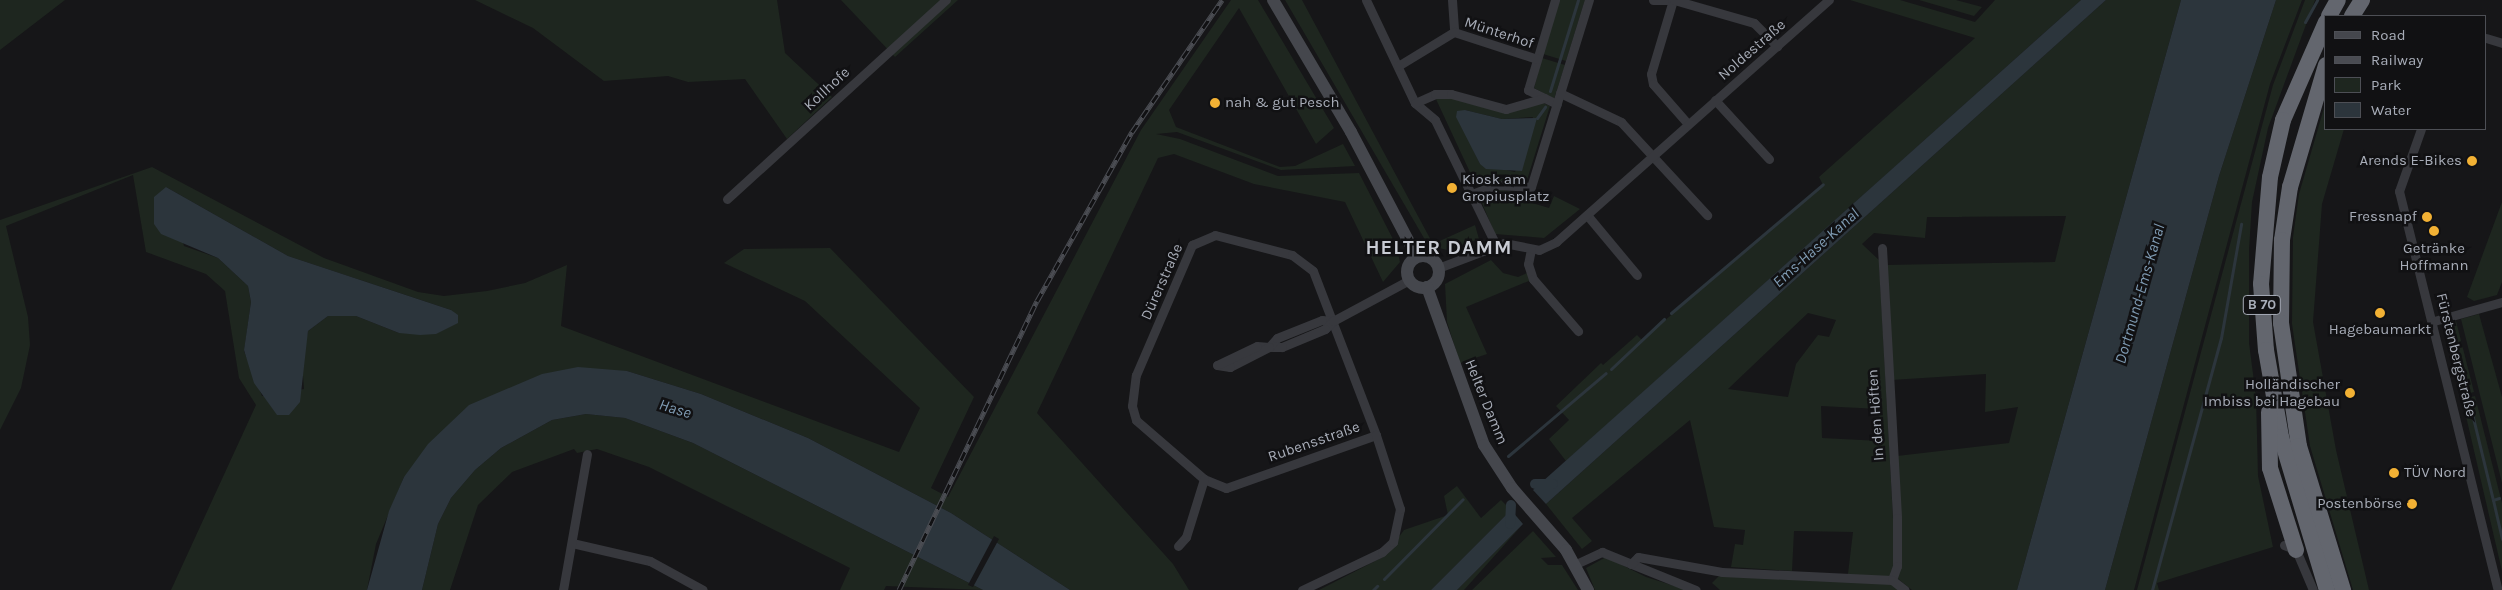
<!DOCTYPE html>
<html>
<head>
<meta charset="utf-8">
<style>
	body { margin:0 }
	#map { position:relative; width:2502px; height:590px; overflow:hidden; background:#161618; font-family:Karla,sans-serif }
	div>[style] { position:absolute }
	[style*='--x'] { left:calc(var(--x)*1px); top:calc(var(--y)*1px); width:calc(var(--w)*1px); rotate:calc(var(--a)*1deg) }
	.green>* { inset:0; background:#1e261f }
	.water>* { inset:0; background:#2c353c }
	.pier>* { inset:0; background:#161618 }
	.stream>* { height:3px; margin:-1.5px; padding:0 1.5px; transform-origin:1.5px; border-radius:1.5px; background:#2c353c }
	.canal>* { height:10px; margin:-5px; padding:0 5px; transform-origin:5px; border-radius:5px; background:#2c353c }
	.street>* { height:9px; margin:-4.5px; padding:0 4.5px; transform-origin:4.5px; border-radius:4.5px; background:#37383d }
	.secondary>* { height:12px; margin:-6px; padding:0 6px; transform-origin:6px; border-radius:6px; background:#45474d }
	.secondary>.ring { margin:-6px; padding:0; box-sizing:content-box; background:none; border:12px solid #45474d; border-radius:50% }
	.highway>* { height:16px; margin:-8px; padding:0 8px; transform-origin:8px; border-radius:8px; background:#63666e }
	.rail>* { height:5px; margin-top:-2.5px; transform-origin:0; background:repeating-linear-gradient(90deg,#111113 0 9px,#4a4c52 0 18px); box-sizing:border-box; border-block:1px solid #4a4c52 }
	.dots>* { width:14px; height:14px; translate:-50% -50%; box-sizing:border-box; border:2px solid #111113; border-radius:50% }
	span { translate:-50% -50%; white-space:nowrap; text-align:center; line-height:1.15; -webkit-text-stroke:5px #111113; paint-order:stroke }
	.shield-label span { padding:1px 4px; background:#111113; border:1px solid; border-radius:4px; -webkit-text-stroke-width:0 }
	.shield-label { font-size:14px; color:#a8adb8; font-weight:700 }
	.street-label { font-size:15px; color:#a8adb8 }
	.poi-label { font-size:15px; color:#a8adb8 }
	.left { translate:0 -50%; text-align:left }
	.right { translate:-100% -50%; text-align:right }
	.water-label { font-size:16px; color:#7f9bb3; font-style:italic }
	.district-label { font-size:20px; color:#c9ccd4; font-weight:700; letter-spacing:1px }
	.legend { position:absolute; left:2324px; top:15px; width:162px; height:115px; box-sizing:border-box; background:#111113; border:1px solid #4d4f55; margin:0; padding:6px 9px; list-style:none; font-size:15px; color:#a8adb8 }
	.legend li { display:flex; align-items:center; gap:10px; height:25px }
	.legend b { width:25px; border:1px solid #4d4f55 }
</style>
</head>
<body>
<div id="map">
	<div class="green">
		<i style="clip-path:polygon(0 0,65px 0,0 50px)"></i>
		<i style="clip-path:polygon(475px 0,777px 0,785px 53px,832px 97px,787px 139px,745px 79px,688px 82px,668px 76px,604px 81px,533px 28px)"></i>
		<i style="clip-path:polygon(841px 0,958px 0,895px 57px)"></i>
		<i style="clip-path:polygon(evenodd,1231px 0,1258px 0,1334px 128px,1316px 144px,1239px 8px,1169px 110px,1176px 127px,1280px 167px,1295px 166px,1343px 144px,1355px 166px,1281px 170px,1177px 132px,1156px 134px,1180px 139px,1278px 176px,1359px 173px,1396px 245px,1400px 262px,1383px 282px,1345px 202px,1254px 184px,1174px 154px,1158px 158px,1037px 413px,1173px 564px,1189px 590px,1070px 590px,951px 513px,808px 438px,701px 394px,627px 371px,404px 477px,376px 544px,367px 590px,171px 590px,256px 405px,239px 378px,225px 291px,206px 274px,146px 252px,133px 175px,6px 226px,28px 317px,30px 345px,21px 388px,0 430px,0 220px,152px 167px,324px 258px,418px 292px,444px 296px,487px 291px,525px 283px,567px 265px,561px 326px,899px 452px,920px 408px,805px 301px,724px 263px,744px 249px,830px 248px,974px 397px,931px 488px,948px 497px,1141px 130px,1231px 0,166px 187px,288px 256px,451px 310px,399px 333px,356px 316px,328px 316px,308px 331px,302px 361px,304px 389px,262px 396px,244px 351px,251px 302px,248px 286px,218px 258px,184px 246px,166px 187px)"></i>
		<i style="clip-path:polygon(1285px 0,1302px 0,1433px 244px,1475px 225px,1479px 239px,1447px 250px,1428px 245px)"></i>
		<i style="clip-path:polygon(1559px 0,1585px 0,1566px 61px,1543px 54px)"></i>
		<i style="clip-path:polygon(1850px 0,1900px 0,1975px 22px,1995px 0,2081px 0,1566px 461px,1549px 439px,1569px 420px,1556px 406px,1601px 363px,1603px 365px,1637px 335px,1642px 340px,1823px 185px,1819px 177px,1975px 38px)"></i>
		<i style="clip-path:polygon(1919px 0,1956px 0,1982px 7px,1974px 16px)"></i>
		<i style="clip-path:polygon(evenodd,2106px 0,2181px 0,2017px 590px,1912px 590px,1897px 578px,1899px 590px,1720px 590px,1712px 583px,1720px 575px,1847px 582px,1853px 532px,1794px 531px,1792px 571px,1731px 567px,1735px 544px,1743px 545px,1745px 530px,1714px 527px,1690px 420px,1572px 518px,1592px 541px,1582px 549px,1546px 504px,2106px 0,2066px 216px,2055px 262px,1886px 265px,1891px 380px,1986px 374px,1985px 412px,2018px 407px,2009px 443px,1897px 456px,1901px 533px,1893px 518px,1879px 260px,1862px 244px,1874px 233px,1925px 238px,1927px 217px,2066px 216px,2106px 0,1808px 313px,1836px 320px,1829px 337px,1818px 335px,1796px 364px,1788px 397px,1728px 389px,1808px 313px,2106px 0,1821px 406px,1879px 409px,1881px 441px,1822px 438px,1821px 406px)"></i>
		<i style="clip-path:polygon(2276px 0,2302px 0,2270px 84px,2134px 590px,2105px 590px,2219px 176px)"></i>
		<i style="clip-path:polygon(2305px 0,2315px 0,2268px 128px,2252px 202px,2249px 250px,2249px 343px,2256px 397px,2258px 476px,2273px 547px,2157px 583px,2159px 590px,2137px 590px,2273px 85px)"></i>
		<i style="clip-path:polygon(1542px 58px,1565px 65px,1554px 99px,1534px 88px)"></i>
		<i style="clip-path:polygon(evenodd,1435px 97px,1451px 97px,1508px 112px,1541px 102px,1550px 106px,1527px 180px,1475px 183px,1435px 97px,1465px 110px,1502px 119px,1533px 117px,1515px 172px,1480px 164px,1469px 141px,1465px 110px)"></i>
		<i style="clip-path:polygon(2326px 101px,2326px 129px,2344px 129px,2322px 204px,2313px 322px,2336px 450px,2369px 590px,2353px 590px,2310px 446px,2292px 324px,2293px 237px,2299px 194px)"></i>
		<i style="clip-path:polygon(1497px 189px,1534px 196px,1532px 203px,1549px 208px,1554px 196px,1580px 209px,1544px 238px,1495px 234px,1482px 203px)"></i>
		<i style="clip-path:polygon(2502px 202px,2502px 282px,2497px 295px,2474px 301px,2467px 297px)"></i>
		<i style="clip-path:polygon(1491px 260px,1503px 273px,1518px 277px,1527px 273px,1531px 280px,1466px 307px,1487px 354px,1460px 363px,1447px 322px,1445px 284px)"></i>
		<i style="clip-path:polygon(2479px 314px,2502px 397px,2502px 483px,2461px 319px)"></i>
		<i style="clip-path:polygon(2456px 321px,2474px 392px,2461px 395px,2444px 331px)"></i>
		<i style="clip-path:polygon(2475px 396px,2502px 503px,2502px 571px,2462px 399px)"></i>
		<i style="clip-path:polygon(586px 414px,625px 418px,693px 443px,983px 590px,886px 586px,884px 590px,840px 590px,850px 568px,649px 467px,597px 449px,577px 453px,574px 449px,512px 472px,478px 505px,450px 590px,422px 590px,438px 524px,451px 498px,475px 470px,501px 448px,552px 420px)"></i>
		<i style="clip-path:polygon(1457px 486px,1481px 518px,1501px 500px,1511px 510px,1431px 590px,1319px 590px,1385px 556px,1404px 530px,1448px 515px,1444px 496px)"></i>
		<i style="clip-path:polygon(1523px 524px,1464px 590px,1457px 590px)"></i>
		<i style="clip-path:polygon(1533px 531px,1556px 557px,1541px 558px,1548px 565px,1562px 565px,1578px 590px,1472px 590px)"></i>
		<i style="clip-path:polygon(1606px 557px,1646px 577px,1687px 590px,1595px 590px,1586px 568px)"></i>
	</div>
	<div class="water">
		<i style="clip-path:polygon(2081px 0,2106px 0,1546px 504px,1533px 490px)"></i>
		<i style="clip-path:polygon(2181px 0,2276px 0,2219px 176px,2105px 590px,2017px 590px)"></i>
		<i style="clip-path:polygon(1465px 110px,1502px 119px,1537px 118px,1522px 171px,1486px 169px,1480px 164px,1456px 117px,1457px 111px)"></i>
		<i style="clip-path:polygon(166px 187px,288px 256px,451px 310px,458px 315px,458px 323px,436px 334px,420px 335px,399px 333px,356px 316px,328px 316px,308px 331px,300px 402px,289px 415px,277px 415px,254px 383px,244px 350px,251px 302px,248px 286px,218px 258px,161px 234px,154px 224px,154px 197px)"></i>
		<i style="clip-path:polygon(578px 367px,627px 371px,701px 394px,808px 438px,951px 513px,1070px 590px,983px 590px,693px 443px,625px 418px,586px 414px,552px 420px,501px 448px,475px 470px,451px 498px,438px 524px,422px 590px,367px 590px,389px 511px,404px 477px,428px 444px,469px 405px,542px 374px)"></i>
		<i style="clip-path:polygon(1511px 510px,1523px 524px,1457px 590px,1431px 590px)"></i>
	</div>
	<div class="pier">
		<i style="clip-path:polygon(994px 536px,999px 539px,973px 587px,968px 585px)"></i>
	</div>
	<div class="stream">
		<i style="--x:2305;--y:22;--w:25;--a:-61"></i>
		<i style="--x:1550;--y:91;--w:95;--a:-72.9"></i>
		<i style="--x:1537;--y:118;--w:14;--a:-54"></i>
		<i style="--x:1671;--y:313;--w:199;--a:-40.3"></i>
		<i style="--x:2450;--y:318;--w:74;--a:77.5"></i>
		<i style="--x:1611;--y:369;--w:73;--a:-43.3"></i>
		<i style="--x:2469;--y:401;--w:102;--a:76.4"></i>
		<i style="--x:1508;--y:456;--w:128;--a:-40.3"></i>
		<i style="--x:2499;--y:498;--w:6;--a:162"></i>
		<i style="--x:2493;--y:500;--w:40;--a:77"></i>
		<i style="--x:1384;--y:579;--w:112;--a:-45.4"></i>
		<i style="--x:1373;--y:590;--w:6;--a:-45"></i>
		<i style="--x:2152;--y:590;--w:261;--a:-74.7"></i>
		<i style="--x:2221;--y:338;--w:116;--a:-80"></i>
	</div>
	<div class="canal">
		<i style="--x:1535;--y:484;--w:18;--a:0"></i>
		<i style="--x:1510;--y:524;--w:19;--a:-87"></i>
	</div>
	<div class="street">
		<i style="--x:1366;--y:0;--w:114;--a:64.6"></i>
		<i style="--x:1415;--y:103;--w:26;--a:40"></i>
		<i style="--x:1435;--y:120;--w:139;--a:64"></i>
		<i style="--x:1452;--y:0;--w:32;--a:86"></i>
		<i style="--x:1555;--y:0;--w:94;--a:106.7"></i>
		<i style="--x:1528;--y:90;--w:32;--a:26"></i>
		<i style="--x:1653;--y:0;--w:18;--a:0"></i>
		<i style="--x:1673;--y:0;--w:77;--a:106.6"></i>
		<i style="--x:1651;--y:74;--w:10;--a:79"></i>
		<i style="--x:1653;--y:84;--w:53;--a:48.8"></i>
		<i style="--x:1674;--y:0;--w:83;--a:16"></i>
		<i style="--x:1754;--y:23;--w:33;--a:45"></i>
		<i style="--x:1454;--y:32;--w:87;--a:18"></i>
		<i style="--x:2486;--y:38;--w:17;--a:17"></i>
		<i style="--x:1398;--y:66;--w:66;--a:-31.3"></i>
		<i style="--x:1560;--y:93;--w:68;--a:25.4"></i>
		<i style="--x:1621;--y:122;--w:127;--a:47.2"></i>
		<i style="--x:1715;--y:100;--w:80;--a:47.5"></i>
		<i style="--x:1415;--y:103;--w:22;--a:-24"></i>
		<i style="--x:1435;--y:94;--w:16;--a:0"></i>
		<i style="--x:1451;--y:94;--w:57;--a:15.3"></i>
		<i style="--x:1506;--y:109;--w:40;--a:-16"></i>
		<i style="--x:2421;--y:129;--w:66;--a:109.5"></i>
		<i style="--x:2399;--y:191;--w:411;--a:76.1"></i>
		<i style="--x:1472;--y:194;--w:25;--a:-21"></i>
		<i style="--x:1495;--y:185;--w:36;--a:3"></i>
		<i style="--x:1531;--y:187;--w:196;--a:-72.8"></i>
		<i style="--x:727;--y:199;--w:296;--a:-42.3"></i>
		<i style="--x:1587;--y:215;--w:78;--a:50.2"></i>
		<i style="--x:1215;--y:235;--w:80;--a:14.6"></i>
		<i style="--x:1292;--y:255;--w:26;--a:37"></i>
		<i style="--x:1313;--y:271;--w:176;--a:69"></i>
		<i style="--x:1376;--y:435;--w:159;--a:160.5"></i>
		<i style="--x:1226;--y:488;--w:24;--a:-158"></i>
		<i style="--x:1204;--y:479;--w:90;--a:-139.1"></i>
		<i style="--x:1136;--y:420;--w:15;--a:-106"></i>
		<i style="--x:1132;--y:406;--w:31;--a:-83"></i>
		<i style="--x:1136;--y:375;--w:142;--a:-66.7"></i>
		<i style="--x:1192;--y:245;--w:25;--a:-23"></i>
		<i style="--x:1882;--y:248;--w:270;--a:86.8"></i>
		<i style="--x:1897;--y:518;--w:48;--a:90"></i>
		<i style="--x:1897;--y:566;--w:15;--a:110"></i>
		<i style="--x:1531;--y:249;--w:15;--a:101"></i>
		<i style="--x:1528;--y:264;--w:16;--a:72"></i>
		<i style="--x:1533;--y:279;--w:69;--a:49.1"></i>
		<i style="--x:1438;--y:268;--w:71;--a:-20.7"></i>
		<i style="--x:1504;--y:243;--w:36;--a:11"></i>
		<i style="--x:1539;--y:250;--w:19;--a:-25"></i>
		<i style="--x:1556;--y:242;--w:365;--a:-41.6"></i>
		<i style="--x:1322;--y:320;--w:11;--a:5"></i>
		<i style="--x:1333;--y:321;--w:11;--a:135"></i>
		<i style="--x:1325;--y:329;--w:47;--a:157.3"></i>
		<i style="--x:1282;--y:347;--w:13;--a:180"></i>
		<i style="--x:1269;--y:347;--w:12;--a:-48"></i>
		<i style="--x:1277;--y:338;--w:48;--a:-21.8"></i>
		<i style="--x:1333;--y:321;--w:86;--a:-28.3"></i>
		<i style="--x:2434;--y:321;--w:71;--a:-15.6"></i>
		<i style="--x:1257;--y:346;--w:12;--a:5"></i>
		<i style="--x:1269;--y:347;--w:44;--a:152.9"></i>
		<i style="--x:1230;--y:367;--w:13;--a:-171"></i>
		<i style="--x:1217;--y:365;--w:44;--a:-25.4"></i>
		<i style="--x:572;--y:543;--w:80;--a:13"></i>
		<i style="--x:650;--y:561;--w:60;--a:28.7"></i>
		<i style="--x:2284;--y:545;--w:13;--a:23"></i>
		<i style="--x:2296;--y:550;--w:43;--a:67"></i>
		<i style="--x:1178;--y:546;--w:12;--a:-48"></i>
		<i style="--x:1186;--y:537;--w:61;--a:-72.8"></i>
		<i style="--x:1576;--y:564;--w:29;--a:-25"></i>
		<i style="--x:1602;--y:552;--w:101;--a:22"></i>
		<i style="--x:1631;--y:564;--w:10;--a:-45"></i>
		<i style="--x:1638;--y:557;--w:85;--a:10.1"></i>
		<i style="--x:1722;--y:572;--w:170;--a:2.7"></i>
		<i style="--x:1892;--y:580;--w:16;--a:38"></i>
		<i style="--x:563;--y:590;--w:138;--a:-80"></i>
		<i style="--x:1302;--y:590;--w:89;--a:-25.4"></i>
		<i style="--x:1382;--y:552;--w:15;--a:-42"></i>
		<i style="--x:1393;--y:542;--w:34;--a:-78"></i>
		<i style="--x:1400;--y:509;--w:78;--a:-108"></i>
	</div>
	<div class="secondary">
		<i style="--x:1273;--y:0;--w:153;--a:59.4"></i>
		<i style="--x:1351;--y:132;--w:141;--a:62.2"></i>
		<i class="ring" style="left:1407px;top:256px;width:20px;height:20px"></i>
		<i style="--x:1427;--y:287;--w:168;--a:70.2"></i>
		<i style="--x:1484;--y:445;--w:51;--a:56.9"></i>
		<i style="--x:1512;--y:488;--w:82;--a:48.9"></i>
		<i style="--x:1566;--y:550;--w:46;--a:61.2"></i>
	</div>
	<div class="highway">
		<i style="--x:2329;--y:16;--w:18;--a:-61"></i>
		<i style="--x:2352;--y:16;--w:19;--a:-58"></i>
		<i style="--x:2326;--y:22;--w:107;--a:113.7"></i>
		<i style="--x:2283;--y:120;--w:58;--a:102.8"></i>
		<i style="--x:2270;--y:177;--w:107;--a:94.8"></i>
		<i style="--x:2261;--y:284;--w:66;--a:85.7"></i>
		<i style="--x:2266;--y:350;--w:88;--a:80.2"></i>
		<i style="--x:2281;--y:437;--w:160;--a:73.3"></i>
		<i style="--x:2326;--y:65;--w:127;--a:106.4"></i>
		<i style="--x:2290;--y:187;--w:54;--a:98.6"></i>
		<i style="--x:2282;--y:240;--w:83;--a:90.7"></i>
		<i style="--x:2281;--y:323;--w:124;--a:81.7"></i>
		<i style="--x:2299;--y:446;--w:151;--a:73"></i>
		<i style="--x:2269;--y:412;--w:56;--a:89"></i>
		<i style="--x:2270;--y:468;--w:86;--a:72.4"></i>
	</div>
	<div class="rail">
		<i style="--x:899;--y:590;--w:320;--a:-64.5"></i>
		<i style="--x:1037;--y:301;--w:194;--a:-60.7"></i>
		<i style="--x:1132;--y:132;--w:160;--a:-55.7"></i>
	</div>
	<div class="dots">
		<i style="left:1215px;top:103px;background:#f2b134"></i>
		<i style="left:2472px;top:161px;background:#f2b134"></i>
		<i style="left:1452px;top:188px;background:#f2b134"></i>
		<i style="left:2427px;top:217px;background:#f2b134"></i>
		<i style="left:2434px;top:231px;background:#f2b134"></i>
		<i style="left:2380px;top:313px;background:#f2b134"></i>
		<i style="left:2350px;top:393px;background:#f2b134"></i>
		<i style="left:2394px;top:473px;background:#f2b134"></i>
		<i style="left:2412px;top:504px;background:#f2b134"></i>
	</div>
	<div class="shield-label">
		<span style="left:2262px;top:305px">B 70</span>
	</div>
	<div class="street-label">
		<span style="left:1499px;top:33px;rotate:18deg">Münterhof</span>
		<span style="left:1752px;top:50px;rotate:-41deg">Noldestraße</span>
		<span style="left:827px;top:89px;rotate:-43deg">Kollhofe</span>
		<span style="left:1162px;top:282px;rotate:-66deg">Dürerstraße</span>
		<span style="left:2456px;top:355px;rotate:76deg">Fürstenbergstraße</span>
		<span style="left:1486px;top:402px;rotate:68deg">Helter Damm</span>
		<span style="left:1876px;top:415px;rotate:-94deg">In den Höften</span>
		<span style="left:1314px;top:442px;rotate:-19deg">Rubensstraße</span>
	</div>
	<div class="poi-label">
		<span class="left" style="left:1225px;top:103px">nah &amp; gut Pesch</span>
		<span class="right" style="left:2462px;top:161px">Arends E-Bikes</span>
		<span class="left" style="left:1462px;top:188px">Kiosk am<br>Gropiusplatz</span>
		<span class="right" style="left:2417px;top:217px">Fressnapf</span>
		<span style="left:2434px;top:257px">Getränke<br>Hoffmann</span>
		<span style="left:2380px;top:330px">Hagebaumarkt</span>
		<span class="right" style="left:2340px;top:393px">Holländischer<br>Imbiss bei Hagebau</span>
		<span class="left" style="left:2404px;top:473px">TÜV Nord</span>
		<span class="right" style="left:2402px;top:504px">Postenbörse</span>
	</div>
	<div class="water-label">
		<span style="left:1816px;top:248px;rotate:-42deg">Ems-Hase-Kanal</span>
		<span style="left:2140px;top:294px;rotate:-74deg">Dortmund-Ems-Kanal</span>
		<span style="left:675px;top:409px;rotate:17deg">Hase</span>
	</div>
	<div class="district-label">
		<span style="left:1439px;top:247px">HELTER DAMM</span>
	</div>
	<ul class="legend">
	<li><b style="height:6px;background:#45474d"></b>Road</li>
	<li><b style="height:6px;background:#4a4c52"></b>Railway</li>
	<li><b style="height:14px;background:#1e261f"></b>Park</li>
	<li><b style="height:14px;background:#2c353c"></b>Water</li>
	</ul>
</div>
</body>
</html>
